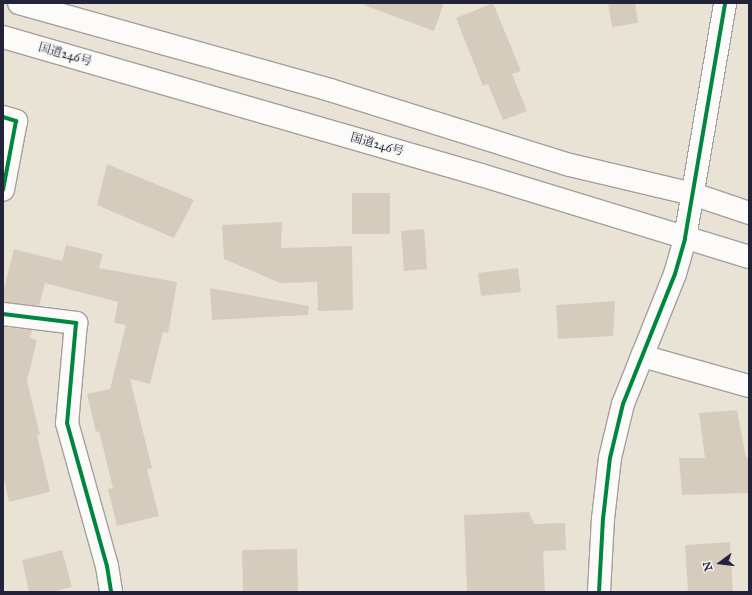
<!DOCTYPE html>
<html>
<head>
<meta charset="utf-8">
<style>
	body { margin:0 }
	#map { position:relative; width:752px; height:595px; overflow:hidden; background:#e9e3d6; font-family:"IM FELL Great Primer","Noto Serif JP",serif }
	div>[style] { position:absolute }
	[style*='--x'] { left:calc(var(--x)*1px); top:calc(var(--y)*1px); width:calc(var(--w)*1px); rotate:calc(var(--a)*1deg) }
	.building>* { inset:0; background:#d6ccbe }
	.roads { filter:drop-shadow(1px 0 #a3a09c) drop-shadow(-1px 0 #a3a09c) drop-shadow(0 1px #a3a09c) drop-shadow(0 -1px #a3a09c) }
	.street>* { height:22px; margin:-11px; padding:0 11px; transform-origin:11px; border-radius:11px; background:#fcfbf9 }
	.secondary>* { height:22px; margin:-11px; padding:0 11px; transform-origin:11px; border-radius:11px; background:#fcfbf9 }
	.highway>* { height:22px; margin:-11px; padding:0 11px; transform-origin:11px; border-radius:11px; background:#fcfbf9 }
	.cycleway>* { height:4px; margin:-2px; padding:0 2px; transform-origin:2px; border-radius:2px; background:#00873e }
	span { translate:-50% -50%; white-space:nowrap; text-align:center; line-height:1.15; -webkit-text-stroke:3.5px #f6f6f2; paint-order:stroke }
	.street-label { font-size:12px; color:#22223b }
	.frame { position:absolute; inset:0; border:4px solid #22223b; pointer-events:none }
	.north { position:absolute; left:700px; top:543px; width:40px; height:40px; -webkit-text-stroke:3px #f6f6f2; paint-order:stroke; rotate:255deg; font-size:11px; font-weight:700; line-height:16px; text-align:center; color:#22223b }
	.north::after { content:''; display:block; margin:auto; width:14px; height:18px; background:#22223b; clip-path:polygon(50% 0,100% 100%,50% 72%,0 100%) }
</style>
</head>
<body>
<div id="map">
	<div class="building">
		<i style="clip-path:polygon(364px 3px,444px 3px,434px 31px,364px 5px)"></i>
		<i style="clip-path:polygon(493px 3px,521px 71px,512px 74px,527px 111px,503px 120px,488px 84px,483px 86px,456px 18px)"></i>
		<i style="clip-path:polygon(608px 3px,635px 3px,638px 23px,612px 27px)"></i>
		<i style="clip-path:polygon(107px 164px,194px 200px,174px 238px,97px 205px)"></i>
		<i style="clip-path:polygon(352px 193px,390px 193px,390px 234px,352px 234px)"></i>
		<i style="clip-path:polygon(282px 222px,281px 248px,352px 246px,353px 310px,318px 311px,317px 282px,280px 283px,224px 259px,222px 225px)"></i>
		<i style="clip-path:polygon(424px 229px,427px 269px,404px 271px,401px 231px)"></i>
		<i style="clip-path:polygon(66px 245px,103px 254px,99px 268px,177px 282px,168px 333px,163px 332px,150px 384px,130px 379px,152px 468px,147px 469px,159px 516px,117px 526px,108px 489px,113px 488px,99px 431px,96px 432px,87px 394px,110px 389px,126px 325px,114px 323px,118px 302px,45px 283px,39px 306px,3px 302px,3px 292px,14px 249px,62px 261px)"></i>
		<i style="clip-path:polygon(518px 268px,521px 292px,481px 296px,478px 273px)"></i>
		<i style="clip-path:polygon(210px 288px,309px 306px,308px 315px,212px 320px)"></i>
		<i style="clip-path:polygon(615px 301px,613px 336px,558px 339px,556px 305px)"></i>
		<i style="clip-path:polygon(3px 327px,32px 330px,30px 338px,37px 340px,27px 381px,40px 435px,37px 435px,50px 492px,9px 502px,3px 475px)"></i>
		<i style="clip-path:polygon(737px 410px,746px 457px,749px 457px,749px 493px,682px 495px,679px 458px,705px 458px,699px 413px)"></i>
		<i style="clip-path:polygon(529px 512px,534px 524px,565px 523px,566px 550px,543px 551px,545px 592px,467px 592px,464px 515px)"></i>
		<i style="clip-path:polygon(730px 542px,733px 592px,688px 592px,685px 545px)"></i>
		<i style="clip-path:polygon(297px 549px,298px 592px,243px 592px,242px 550px)"></i>
		<i style="clip-path:polygon(62px 550px,72px 587px,51px 592px,29px 592px,22px 560px)"></i>
	</div>
	<div class="roads">
		<div class="street">
			<i style="--x:3;--y:117;--w:14;--a:17"></i>
			<i style="--x:16;--y:121;--w:70;--a:100.7"></i>
			<i style="--x:3;--y:314;--w:74;--a:7"></i>
			<i style="--x:76;--y:323;--w:100;--a:95.1"></i>
			<i style="--x:67;--y:423;--w:148;--a:74.4"></i>
			<i style="--x:107;--y:566;--w:26;--a:81"></i>
			<i style="--x:642;--y:356;--w:111;--a:15.7"></i>
		</div>
		<div class="secondary">
			<i style="--x:599;--y:592;--w:73;--a:-86.9"></i>
			<i style="--x:603;--y:519;--w:61;--a:-83.5"></i>
			<i style="--x:610;--y:458;--w:56;--a:-76.5"></i>
			<i style="--x:623;--y:404;--w:140;--a:-68.2"></i>
			<i style="--x:675;--y:274;--w:37;--a:-74"></i>
			<i style="--x:685;--y:238;--w:238;--a:-80.3"></i>
		</div>
		<div class="highway">
			<i style="--x:19;--y:3;--w:323;--a:15.6"></i>
			<i style="--x:330;--y:90;--w:251;--a:17.4"></i>
			<i style="--x:570;--y:165;--w:126;--a:13.3"></i>
			<i style="--x:693;--y:194;--w:59;--a:18.7"></i>
			<i style="--x:3;--y:37;--w:498;--a:16.1"></i>
			<i style="--x:481;--y:175;--w:280;--a:17"></i>
		</div>
	</div>
	<div class="cycleway">
		<i style="--x:3;--y:117;--w:14;--a:17"></i>
		<i style="--x:16;--y:121;--w:70;--a:100.7"></i>
		<i style="--x:3;--y:314;--w:74;--a:7"></i>
		<i style="--x:76;--y:323;--w:100;--a:95.1"></i>
		<i style="--x:67;--y:423;--w:148;--a:74.4"></i>
		<i style="--x:107;--y:566;--w:26;--a:81"></i>
		<i style="--x:599;--y:592;--w:73;--a:-86.9"></i>
		<i style="--x:603;--y:519;--w:61;--a:-83.5"></i>
		<i style="--x:610;--y:458;--w:56;--a:-76.5"></i>
		<i style="--x:623;--y:404;--w:140;--a:-68.2"></i>
		<i style="--x:675;--y:274;--w:37;--a:-74"></i>
		<i style="--x:685;--y:238;--w:238;--a:-80.3"></i>
	</div>
	<div class="street-label">
		<span style="left:65px;top:55px;rotate:16deg">国道246号</span>
		<span style="left:377px;top:145px;rotate:16deg">国道246号</span>
	</div>
	<div class="frame"></div>
	<div class="north">N</div>
</div>
</body>
</html>
